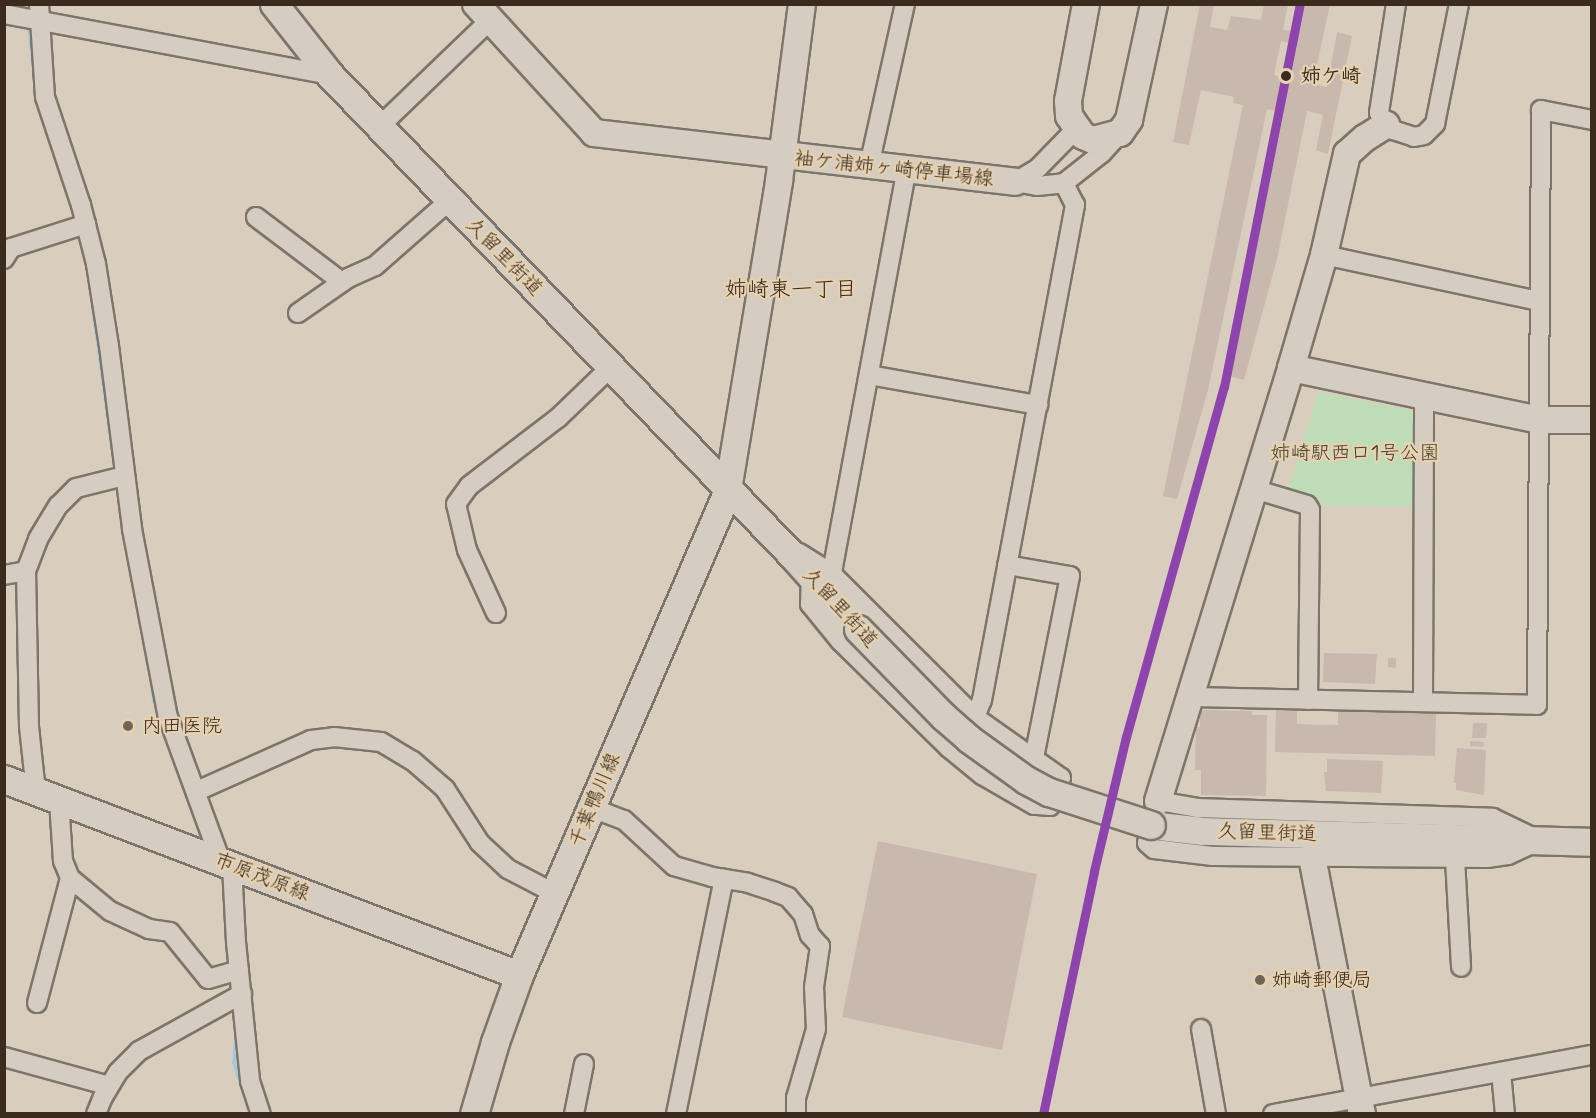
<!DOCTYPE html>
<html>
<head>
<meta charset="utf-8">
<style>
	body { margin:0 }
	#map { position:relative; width:1596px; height:1118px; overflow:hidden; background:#d9cebd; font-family:Mynerve,"Klee One",sans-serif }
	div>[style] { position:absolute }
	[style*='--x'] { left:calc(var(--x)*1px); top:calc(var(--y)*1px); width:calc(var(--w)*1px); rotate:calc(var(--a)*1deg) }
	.green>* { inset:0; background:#bedcb6 }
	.stream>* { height:5px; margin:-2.5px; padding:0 2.5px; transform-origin:2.5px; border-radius:2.5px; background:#a4cadf }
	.building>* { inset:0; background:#c8b8ae }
	.roads { filter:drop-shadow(2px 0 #7d756a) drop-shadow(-2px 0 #7d756a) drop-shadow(0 2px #7d756a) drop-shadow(0 -2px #7d756a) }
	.street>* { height:18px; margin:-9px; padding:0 9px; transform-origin:9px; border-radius:9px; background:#d5cdc1 }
	.secondary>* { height:26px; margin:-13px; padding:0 13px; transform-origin:13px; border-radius:13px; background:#d5cdc1 }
	.primary>* { height:27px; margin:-13.5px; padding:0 13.5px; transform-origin:13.5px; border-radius:13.5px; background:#d5cdc1 }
	.bridges { filter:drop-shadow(2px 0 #7d756a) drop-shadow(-2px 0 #7d756a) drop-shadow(0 2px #7d756a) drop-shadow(0 -2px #7d756a) }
	.primary-bridge>* { height:27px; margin:-13.5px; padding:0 13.5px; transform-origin:13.5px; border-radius:13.5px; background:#d5cdc1 }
	.rail-1>* { height:9px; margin:-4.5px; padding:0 4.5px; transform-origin:4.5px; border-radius:4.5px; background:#8e44ad }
	.dots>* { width:16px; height:16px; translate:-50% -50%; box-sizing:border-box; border:3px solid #e6d1b0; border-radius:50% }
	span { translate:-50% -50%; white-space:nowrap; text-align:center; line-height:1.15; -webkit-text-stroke:4.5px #e6d1b0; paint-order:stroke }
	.stop-label { font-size:20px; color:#3b2a1e; font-weight:700 }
	.left { translate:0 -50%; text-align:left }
	.street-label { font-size:20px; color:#3b2a1e }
	.park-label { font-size:20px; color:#463d2d }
	.poi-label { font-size:20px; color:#3b2a1e }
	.quarter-label { font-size:22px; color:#3b2a1e }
	.frame { position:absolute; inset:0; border:6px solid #3b2a1e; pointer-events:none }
</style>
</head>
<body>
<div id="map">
	<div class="green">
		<i style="clip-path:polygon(1318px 392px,1409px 410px,1416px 419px,1416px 501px,1409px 507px,1323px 505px,1318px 499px,1288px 490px)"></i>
	</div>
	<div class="stream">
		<i style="--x:27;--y:4;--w:96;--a:84"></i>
		<i style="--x:89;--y:277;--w:251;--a:82.2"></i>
		<i style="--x:150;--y:671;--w:28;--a:82"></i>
		<i style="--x:154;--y:699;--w:16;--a:68"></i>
		<i style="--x:237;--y:1028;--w:34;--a:95"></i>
		<i style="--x:234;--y:1062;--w:35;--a:72"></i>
	</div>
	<div class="building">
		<i style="clip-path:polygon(evenodd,1200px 4px,1214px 4px,1210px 27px,1227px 30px,1231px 16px,1261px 20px,1264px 4px,1288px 4px,1283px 30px,1300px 31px,1305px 4px,1330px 4px,1313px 84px,1327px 87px,1337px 32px,1352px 36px,1328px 154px,1316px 150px,1323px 115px,1307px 111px,1277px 259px,1244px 380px,1230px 376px,1284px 112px,1267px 109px,1208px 390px,1177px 499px,1163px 496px,1243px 105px,1233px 103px,1234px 97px,1201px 90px,1189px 145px,1173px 142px,1200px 4px,1281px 41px,1297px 45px,1290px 79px,1274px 75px,1281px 41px)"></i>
		<i style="clip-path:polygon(1324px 653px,1377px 654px,1375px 684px,1323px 682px)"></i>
		<i style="clip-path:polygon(1388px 658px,1396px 658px,1396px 668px,1388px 667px)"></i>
		<i style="clip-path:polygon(1276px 709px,1297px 710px,1297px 724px,1338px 725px,1338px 711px,1436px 713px,1435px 756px,1275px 752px)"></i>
		<i style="clip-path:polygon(1204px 710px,1252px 711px,1252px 715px,1267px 715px,1266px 796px,1201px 795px,1201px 770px,1195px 770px,1196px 727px,1200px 727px,1200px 713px)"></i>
		<i style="clip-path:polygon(1473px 723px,1487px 723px,1486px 738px,1472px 738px)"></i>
		<i style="clip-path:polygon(1470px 741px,1484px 742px,1483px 747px,1470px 746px)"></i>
		<i style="clip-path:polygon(1457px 748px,1486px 750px,1484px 795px,1456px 790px,1456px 783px,1454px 783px)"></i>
		<i style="clip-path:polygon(1327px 759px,1383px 761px,1381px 793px,1326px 791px,1324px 772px,1327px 772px)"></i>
		<i style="clip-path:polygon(878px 841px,1037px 874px,1002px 1050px,842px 1017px)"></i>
	</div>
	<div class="roads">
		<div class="street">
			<i style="--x:39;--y:4;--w:93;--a:86.3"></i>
			<i style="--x:45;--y:97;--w:114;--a:71.6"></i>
			<i style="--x:81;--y:205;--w:61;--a:75.7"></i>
			<i style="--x:96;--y:264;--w:83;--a:81"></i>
			<i style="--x:109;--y:346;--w:184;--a:82.8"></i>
			<i style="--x:132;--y:529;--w:191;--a:79.2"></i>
			<i style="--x:168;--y:717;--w:154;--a:69.9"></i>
			<i style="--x:1396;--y:4;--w:110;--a:98.9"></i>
			<i style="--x:1379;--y:113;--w:14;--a:60"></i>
			<i style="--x:1386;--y:125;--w:9;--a:36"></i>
			<i style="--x:1393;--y:130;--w:22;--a:18"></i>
			<i style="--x:1414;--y:137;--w:10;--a:-11"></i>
			<i style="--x:1424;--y:135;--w:16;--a:-45"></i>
			<i style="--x:1435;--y:124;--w:122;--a:-78.7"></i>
			<i style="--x:4;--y:14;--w:332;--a:10.6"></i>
			<i style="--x:380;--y:126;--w:153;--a:-43.9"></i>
			<i style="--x:869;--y:166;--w:166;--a:-77.5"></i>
			<i style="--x:1015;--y:182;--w:22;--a:10"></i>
			<i style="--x:1037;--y:186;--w:27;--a:-6"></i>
			<i style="--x:1064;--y:183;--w:48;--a:-38.3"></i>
			<i style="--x:1102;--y:153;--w:27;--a:-48"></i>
			<i style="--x:1015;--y:182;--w:27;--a:-31"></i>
			<i style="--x:1038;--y:168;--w:54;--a:-45.7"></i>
			<i style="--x:256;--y:217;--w:108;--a:37.1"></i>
			<i style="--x:1324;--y:255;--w:220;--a:12.1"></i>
			<i style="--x:4;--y:259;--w:13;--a:-58"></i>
			<i style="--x:11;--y:248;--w:79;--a:-17.7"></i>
			<i style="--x:298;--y:313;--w:61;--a:-35"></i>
			<i style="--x:348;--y:278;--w:30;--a:-24"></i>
			<i style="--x:375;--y:266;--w:100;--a:-41.3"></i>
			<i style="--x:869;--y:375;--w:172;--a:10.1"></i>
			<i style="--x:1254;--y:489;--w:55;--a:16.8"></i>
			<i style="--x:1307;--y:505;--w:6;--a:59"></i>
			<i style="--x:1310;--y:510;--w:190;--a:90.6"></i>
			<i style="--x:799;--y:553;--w:39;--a:32"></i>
			<i style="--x:832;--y:574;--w:202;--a:45"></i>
			<i style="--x:975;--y:717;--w:105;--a:35.3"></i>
			<i style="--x:1061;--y:778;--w:30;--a:111"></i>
			<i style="--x:1050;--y:806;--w:16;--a:-176"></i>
			<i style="--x:1034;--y:805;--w:60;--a:-150"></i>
			<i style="--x:982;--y:775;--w:43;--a:-140.7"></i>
			<i style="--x:949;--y:748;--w:151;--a:-135.5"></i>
			<i style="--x:841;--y:642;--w:49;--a:-129.2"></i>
			<i style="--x:810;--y:604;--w:28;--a:-88"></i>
			<i style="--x:1007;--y:565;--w:64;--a:9.9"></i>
			<i style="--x:1070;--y:576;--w:186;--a:101.2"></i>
			<i style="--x:4;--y:575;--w:22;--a:-10"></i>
			<i style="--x:830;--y:583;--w:421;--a:-79.5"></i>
			<i style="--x:496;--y:613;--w:69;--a:-114.7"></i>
			<i style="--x:467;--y:550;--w:47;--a:-103.4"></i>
			<i style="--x:456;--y:504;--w:22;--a:-54"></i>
			<i style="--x:469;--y:486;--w:112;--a:-37.4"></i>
			<i style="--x:558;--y:418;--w:72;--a:-43.9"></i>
			<i style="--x:1191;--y:697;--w:346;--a:1.3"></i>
			<i style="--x:1537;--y:705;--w:595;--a:-89.61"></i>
			<i style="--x:1541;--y:110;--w:52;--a:11.1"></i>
			<i style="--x:1423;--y:702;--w:305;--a:-89.8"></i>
			<i style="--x:975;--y:717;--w:18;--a:-68"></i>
			<i style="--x:982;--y:700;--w:504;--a:-79.36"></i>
			<i style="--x:1075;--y:205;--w:25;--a:-117"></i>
			<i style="--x:197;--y:791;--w:125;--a:-24.1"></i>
			<i style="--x:311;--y:740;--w:23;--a:-7"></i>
			<i style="--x:334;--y:737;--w:47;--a:6.1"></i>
			<i style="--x:381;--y:742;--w:37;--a:31"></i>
			<i style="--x:413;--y:761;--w:43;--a:41.2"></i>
			<i style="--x:445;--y:789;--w:64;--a:57.1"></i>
			<i style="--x:480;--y:843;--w:38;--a:43"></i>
			<i style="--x:508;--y:869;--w:52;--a:27.6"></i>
			<i style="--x:36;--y:792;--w:66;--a:-96.1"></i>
			<i style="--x:29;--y:726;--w:155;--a:-91.1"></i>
			<i style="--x:26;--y:571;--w:34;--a:-69"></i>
			<i style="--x:38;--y:539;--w:39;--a:-59"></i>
			<i style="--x:58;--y:506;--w:25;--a:-45"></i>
			<i style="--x:76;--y:488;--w:49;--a:-14"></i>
			<i style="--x:592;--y:808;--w:34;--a:21"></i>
			<i style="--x:624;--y:820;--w:68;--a:42.6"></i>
			<i style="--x:674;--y:866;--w:40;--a:16"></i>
			<i style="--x:712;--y:877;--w:36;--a:9"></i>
			<i style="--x:748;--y:883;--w:28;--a:18"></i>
			<i style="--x:775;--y:892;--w:14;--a:21"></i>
			<i style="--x:788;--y:897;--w:23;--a:49"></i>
			<i style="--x:803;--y:914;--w:22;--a:72"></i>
			<i style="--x:810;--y:935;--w:15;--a:48"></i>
			<i style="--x:820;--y:946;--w:41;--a:98.3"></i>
			<i style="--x:814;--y:987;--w:42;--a:87.3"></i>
			<i style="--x:816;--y:1029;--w:72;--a:106.2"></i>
			<i style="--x:796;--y:1098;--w:16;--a:90"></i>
			<i style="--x:1156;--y:810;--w:9;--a:-77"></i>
			<i style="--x:1158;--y:801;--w:40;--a:10"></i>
			<i style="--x:1197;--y:808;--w:296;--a:1.9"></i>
			<i style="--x:1493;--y:818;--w:41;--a:25.9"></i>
			<i style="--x:1149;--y:836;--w:7;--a:106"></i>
			<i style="--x:1147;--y:843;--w:9;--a:41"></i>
			<i style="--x:1154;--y:849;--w:59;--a:6.8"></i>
			<i style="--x:1213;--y:856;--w:274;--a:0.4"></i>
			<i style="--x:1487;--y:858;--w:21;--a:-8"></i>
			<i style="--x:1508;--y:855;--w:29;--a:-25"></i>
			<i style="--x:1455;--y:859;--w:108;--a:86.8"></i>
			<i style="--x:232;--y:866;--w:76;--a:87"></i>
			<i style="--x:236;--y:942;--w:140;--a:84.2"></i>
			<i style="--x:250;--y:1081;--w:35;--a:72"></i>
			<i style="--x:70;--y:878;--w:52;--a:39.5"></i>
			<i style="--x:110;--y:911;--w:43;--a:24.8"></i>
			<i style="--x:149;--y:929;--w:21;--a:8"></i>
			<i style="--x:170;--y:932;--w:60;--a:51"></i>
			<i style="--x:208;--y:979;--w:32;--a:-16"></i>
			<i style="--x:37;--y:1003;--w:129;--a:-75.2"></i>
			<i style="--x:70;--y:878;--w:18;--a:-112"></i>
			<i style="--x:63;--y:861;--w:60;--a:-93.8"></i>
			<i style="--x:1201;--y:1029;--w:86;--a:80"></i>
			<i style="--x:4;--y:1057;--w:109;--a:15.4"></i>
			<i style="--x:1501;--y:1072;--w:42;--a:84.6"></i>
			<i style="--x:96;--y:1114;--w:18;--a:-68"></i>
			<i style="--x:103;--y:1097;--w:29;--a:-59"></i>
			<i style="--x:118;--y:1072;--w:30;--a:-45"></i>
			<i style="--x:139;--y:1051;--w:118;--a:-29"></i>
			<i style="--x:574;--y:1114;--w:51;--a:-78.7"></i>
			<i style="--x:676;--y:1114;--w:240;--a:-78.5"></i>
			<i style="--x:1273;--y:1114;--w:324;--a:-10.5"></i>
		</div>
		<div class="secondary">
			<i style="--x:476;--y:4;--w:175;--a:47.5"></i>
			<i style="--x:594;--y:133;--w:424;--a:6.6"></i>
			<i style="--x:1086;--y:4;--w:99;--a:100.5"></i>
			<i style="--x:1068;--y:101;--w:15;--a:86"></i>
			<i style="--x:1069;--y:116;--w:24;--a:55"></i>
			<i style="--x:1083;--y:136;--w:11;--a:22"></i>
			<i style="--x:1093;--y:140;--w:28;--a:-15"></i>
			<i style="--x:1120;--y:133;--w:16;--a:-55"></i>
			<i style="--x:1129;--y:120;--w:119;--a:-77.8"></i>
			<i style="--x:1291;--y:368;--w:253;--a:11.8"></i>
			<i style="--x:1539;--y:420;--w:53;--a:0"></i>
			<i style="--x:728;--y:490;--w:313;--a:-80.6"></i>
			<i style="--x:779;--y:181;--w:178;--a:-82.6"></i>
			<i style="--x:1158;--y:801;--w:453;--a:-72.9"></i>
			<i style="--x:1291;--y:368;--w:118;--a:-73.7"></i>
			<i style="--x:1324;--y:255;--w:104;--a:-77.2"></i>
			<i style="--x:1347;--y:154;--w:24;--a:-42"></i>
			<i style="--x:1365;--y:138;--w:25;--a:-32"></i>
			<i style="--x:1312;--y:857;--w:262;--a:79"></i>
		</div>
		<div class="primary">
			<i style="--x:274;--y:4;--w:90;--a:51.7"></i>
			<i style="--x:330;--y:75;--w:665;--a:46.1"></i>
			<i style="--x:791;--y:554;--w:101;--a:48.2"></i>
			<i style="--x:4;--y:779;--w:551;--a:20.84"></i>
			<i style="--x:1151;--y:825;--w:52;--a:6.6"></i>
			<i style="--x:1203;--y:831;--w:389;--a:1.6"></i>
			<i style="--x:474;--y:1114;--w:75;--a:-73.7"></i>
			<i style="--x:495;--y:1042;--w:71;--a:-70.3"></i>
			<i style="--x:519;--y:975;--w:528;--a:-66.69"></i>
		</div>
	</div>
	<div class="bridges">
		<div class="primary-bridge">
			<i style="--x:858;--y:629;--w:123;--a:45.7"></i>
			<i style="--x:944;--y:717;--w:33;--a:41"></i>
			<i style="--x:969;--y:739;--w:70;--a:35.7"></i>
			<i style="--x:1026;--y:780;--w:26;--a:28"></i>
			<i style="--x:1049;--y:792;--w:107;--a:17.9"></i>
		</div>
	</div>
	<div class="rail-1">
		<i style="--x:1043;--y:1114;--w:248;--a:-78.1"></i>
		<i style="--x:1094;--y:871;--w:138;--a:-76.6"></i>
		<i style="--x:1126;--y:737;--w:363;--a:-74.4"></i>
		<i style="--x:1224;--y:387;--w:390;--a:-78.8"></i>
	</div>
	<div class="dots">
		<i style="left:1286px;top:76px;background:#3b2a1e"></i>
		<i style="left:128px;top:726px;background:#726356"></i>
		<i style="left:1260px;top:980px;background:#726356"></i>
	</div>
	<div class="stop-label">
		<span class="left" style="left:1301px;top:76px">姉ケ崎</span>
	</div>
	<div class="street-label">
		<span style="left:894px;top:169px;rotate:6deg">袖ケ浦姉ヶ崎停車場線</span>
		<span style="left:504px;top:257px;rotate:46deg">久留里街道</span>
		<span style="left:840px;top:608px;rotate:48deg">久留里街道</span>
		<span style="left:595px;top:800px;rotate:-67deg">千葉鴨川線</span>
		<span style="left:1267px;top:833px;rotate:2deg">久留里街道</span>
		<span style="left:262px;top:877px;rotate:21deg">市原茂原線</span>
	</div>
	<div class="park-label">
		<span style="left:1355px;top:453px">姉崎駅西口1号公園</span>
	</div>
	<div class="poi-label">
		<span class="left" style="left:142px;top:726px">内田医院</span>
		<span class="left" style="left:1272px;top:980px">姉崎郵便局</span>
	</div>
	<div class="quarter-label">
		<span style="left:791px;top:291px">姉崎東一丁目</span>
	</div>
	<div class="frame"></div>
</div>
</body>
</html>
